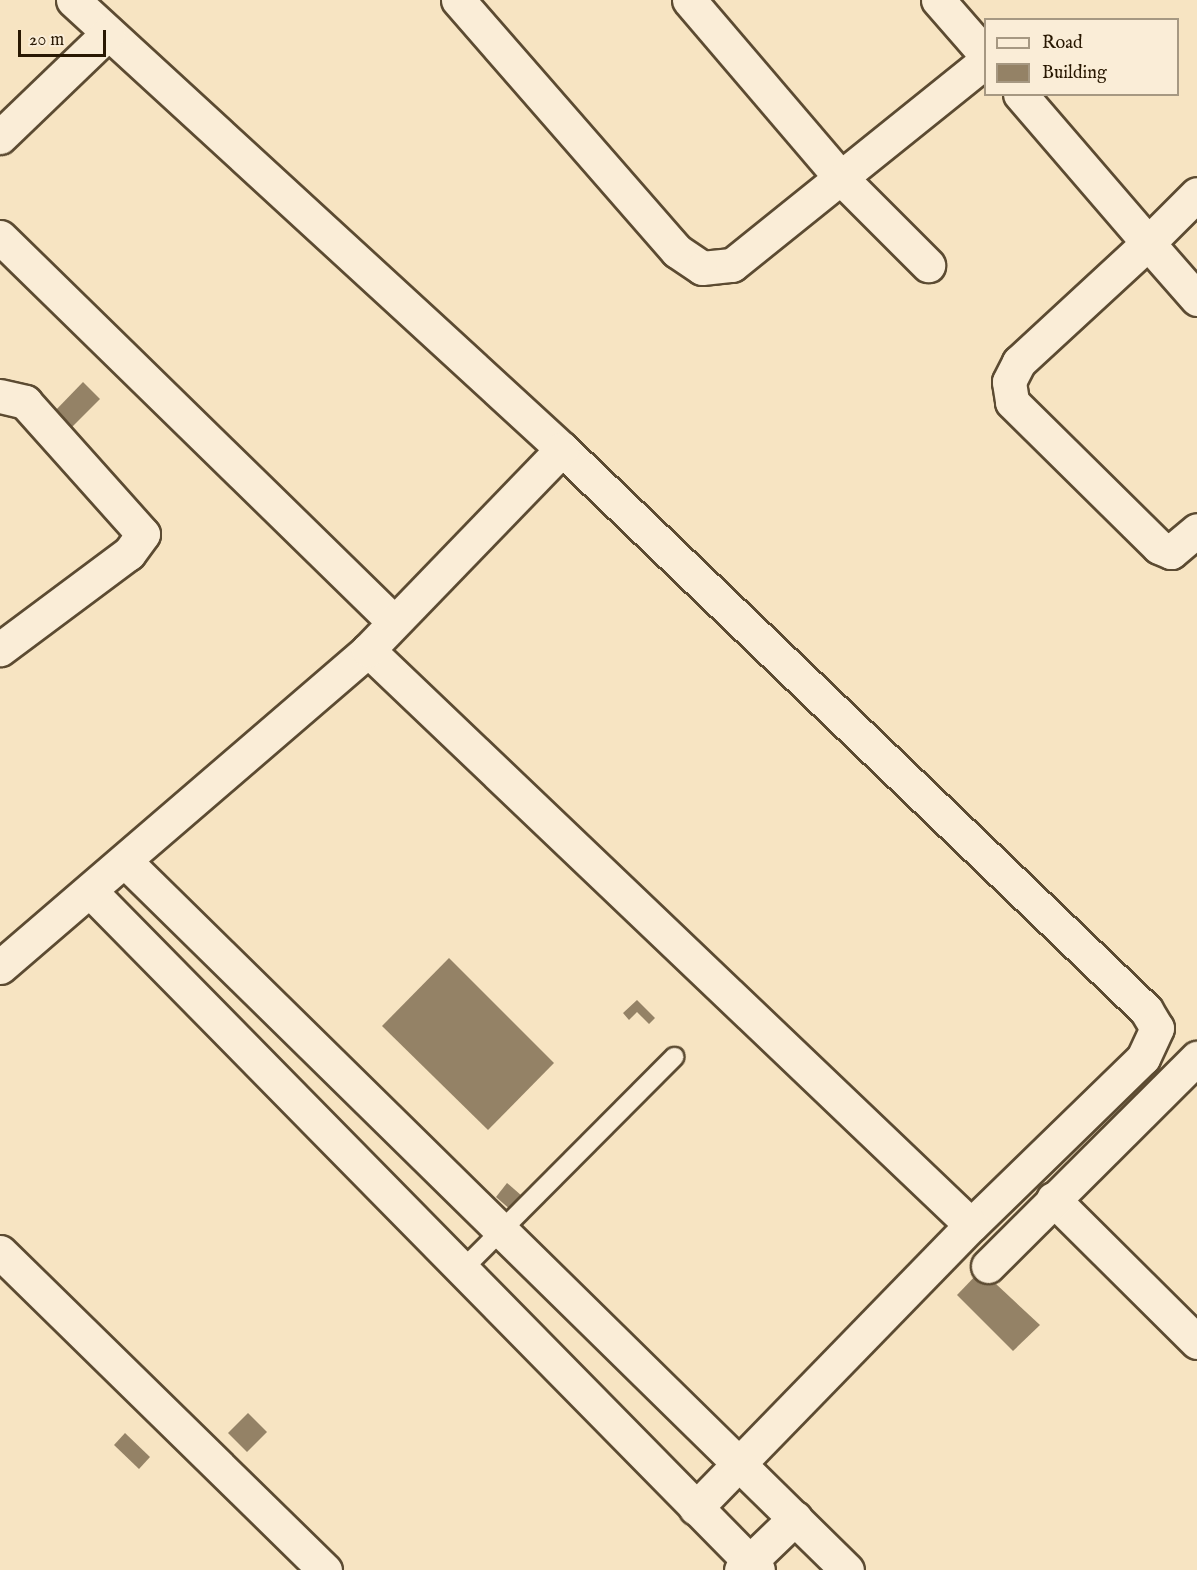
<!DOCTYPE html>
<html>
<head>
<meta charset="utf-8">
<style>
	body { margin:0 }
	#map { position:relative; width:1197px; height:1570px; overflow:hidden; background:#f7e4c2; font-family:"IM FELL English",serif }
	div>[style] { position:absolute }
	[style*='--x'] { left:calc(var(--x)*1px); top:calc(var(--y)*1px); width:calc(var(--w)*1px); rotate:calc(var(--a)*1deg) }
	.building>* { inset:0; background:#948266 }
	.roads { filter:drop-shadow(2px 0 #5c4b32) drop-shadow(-2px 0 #5c4b32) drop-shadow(0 2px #5c4b32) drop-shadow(0 -2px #5c4b32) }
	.service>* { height:18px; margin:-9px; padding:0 9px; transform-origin:9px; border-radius:9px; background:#faedd7 }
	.minor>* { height:33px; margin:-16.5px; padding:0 16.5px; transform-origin:16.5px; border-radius:16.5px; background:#faedd7 }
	span { translate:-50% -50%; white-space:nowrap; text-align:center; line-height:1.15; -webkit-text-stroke:6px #faedd7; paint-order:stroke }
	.legend { position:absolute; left:984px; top:18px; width:195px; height:78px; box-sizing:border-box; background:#faedd7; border:2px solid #a69882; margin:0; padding:8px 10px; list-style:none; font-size:18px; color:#291802 }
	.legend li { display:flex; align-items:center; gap:12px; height:30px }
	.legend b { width:30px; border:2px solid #a69882 }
	.scale { position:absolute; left:18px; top:30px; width:88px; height:27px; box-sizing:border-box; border:3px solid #291802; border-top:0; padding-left:8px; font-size:18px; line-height:21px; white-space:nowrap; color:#291802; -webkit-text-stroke:4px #faedd7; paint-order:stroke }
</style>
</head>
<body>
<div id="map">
	<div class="building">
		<i style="clip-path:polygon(83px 382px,100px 399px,69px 430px,52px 414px)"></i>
		<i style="clip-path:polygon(449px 958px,554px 1063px,488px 1130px,382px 1026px)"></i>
		<i style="clip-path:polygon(637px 1000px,655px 1018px,649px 1024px,637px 1012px,629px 1020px,623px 1013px)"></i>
		<i style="clip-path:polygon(507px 1183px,522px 1196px,511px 1210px,496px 1197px)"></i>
		<i style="clip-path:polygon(981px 1270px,1040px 1325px,1013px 1351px,957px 1295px)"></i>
		<i style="clip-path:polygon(248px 1413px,267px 1432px,247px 1452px,228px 1433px)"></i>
		<i style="clip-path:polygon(125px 1433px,150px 1457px,139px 1469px,114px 1445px)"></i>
	</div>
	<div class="roads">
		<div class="service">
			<i style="--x:462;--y:1270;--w:301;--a:-45.1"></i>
		</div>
		<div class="minor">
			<i style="--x:73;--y:0;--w:664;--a:42.56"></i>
			<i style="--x:562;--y:449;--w:810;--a:43.85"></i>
			<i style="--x:1146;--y:1010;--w:21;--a:59"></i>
			<i style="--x:1157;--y:1028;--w:33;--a:115"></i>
			<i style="--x:1143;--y:1058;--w:240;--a:135.8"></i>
			<i style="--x:971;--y:1225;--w:395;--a:134.2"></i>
			<i style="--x:458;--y:0;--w:333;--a:48.9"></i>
			<i style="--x:677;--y:251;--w:30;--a:34"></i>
			<i style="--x:702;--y:268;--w:30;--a:-6"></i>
			<i style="--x:732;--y:265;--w:326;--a:-38.8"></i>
			<i style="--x:689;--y:0;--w:235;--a:49.5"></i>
			<i style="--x:842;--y:179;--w:122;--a:45"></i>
			<i style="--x:938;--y:0;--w:73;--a:48.9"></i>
			<i style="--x:1020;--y:94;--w:196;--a:49.3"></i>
			<i style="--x:1148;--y:243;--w:69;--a:-45"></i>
			<i style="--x:0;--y:137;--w:150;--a:-43.9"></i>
			<i style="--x:0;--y:237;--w:549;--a:44.34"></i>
			<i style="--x:1197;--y:299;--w:74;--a:-131.2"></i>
			<i style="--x:1148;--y:243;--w:176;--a:137.3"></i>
			<i style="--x:1019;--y:362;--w:22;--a:117"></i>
			<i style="--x:1009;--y:382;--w:20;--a:81"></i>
			<i style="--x:1012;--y:402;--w:206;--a:44.6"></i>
			<i style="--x:1159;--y:547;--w:13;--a:23"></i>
			<i style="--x:1171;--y:552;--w:34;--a:-40"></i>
			<i style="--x:0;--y:396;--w:26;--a:13"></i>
			<i style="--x:25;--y:402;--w:177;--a:48.2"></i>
			<i style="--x:143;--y:534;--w:24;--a:126"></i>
			<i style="--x:129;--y:553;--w:161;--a:143.3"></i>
			<i style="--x:368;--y:650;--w:833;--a:43.64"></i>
			<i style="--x:127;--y:863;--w:1009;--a:44.48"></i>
			<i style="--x:91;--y:892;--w:951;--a:45.47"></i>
			<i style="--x:0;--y:967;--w:486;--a:-40.7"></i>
			<i style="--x:368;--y:650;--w:279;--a:-46"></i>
			<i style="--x:1053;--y:1199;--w:203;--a:44.8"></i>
			<i style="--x:0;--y:1252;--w:455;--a:44.4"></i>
			<i style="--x:988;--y:1266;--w:295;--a:-44.9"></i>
			<i style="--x:741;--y:1570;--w:75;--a:-43.9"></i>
		</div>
	</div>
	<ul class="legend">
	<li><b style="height:8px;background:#faedd7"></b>Road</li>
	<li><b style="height:16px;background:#948266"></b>Building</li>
	</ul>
	<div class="scale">20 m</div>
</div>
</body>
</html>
